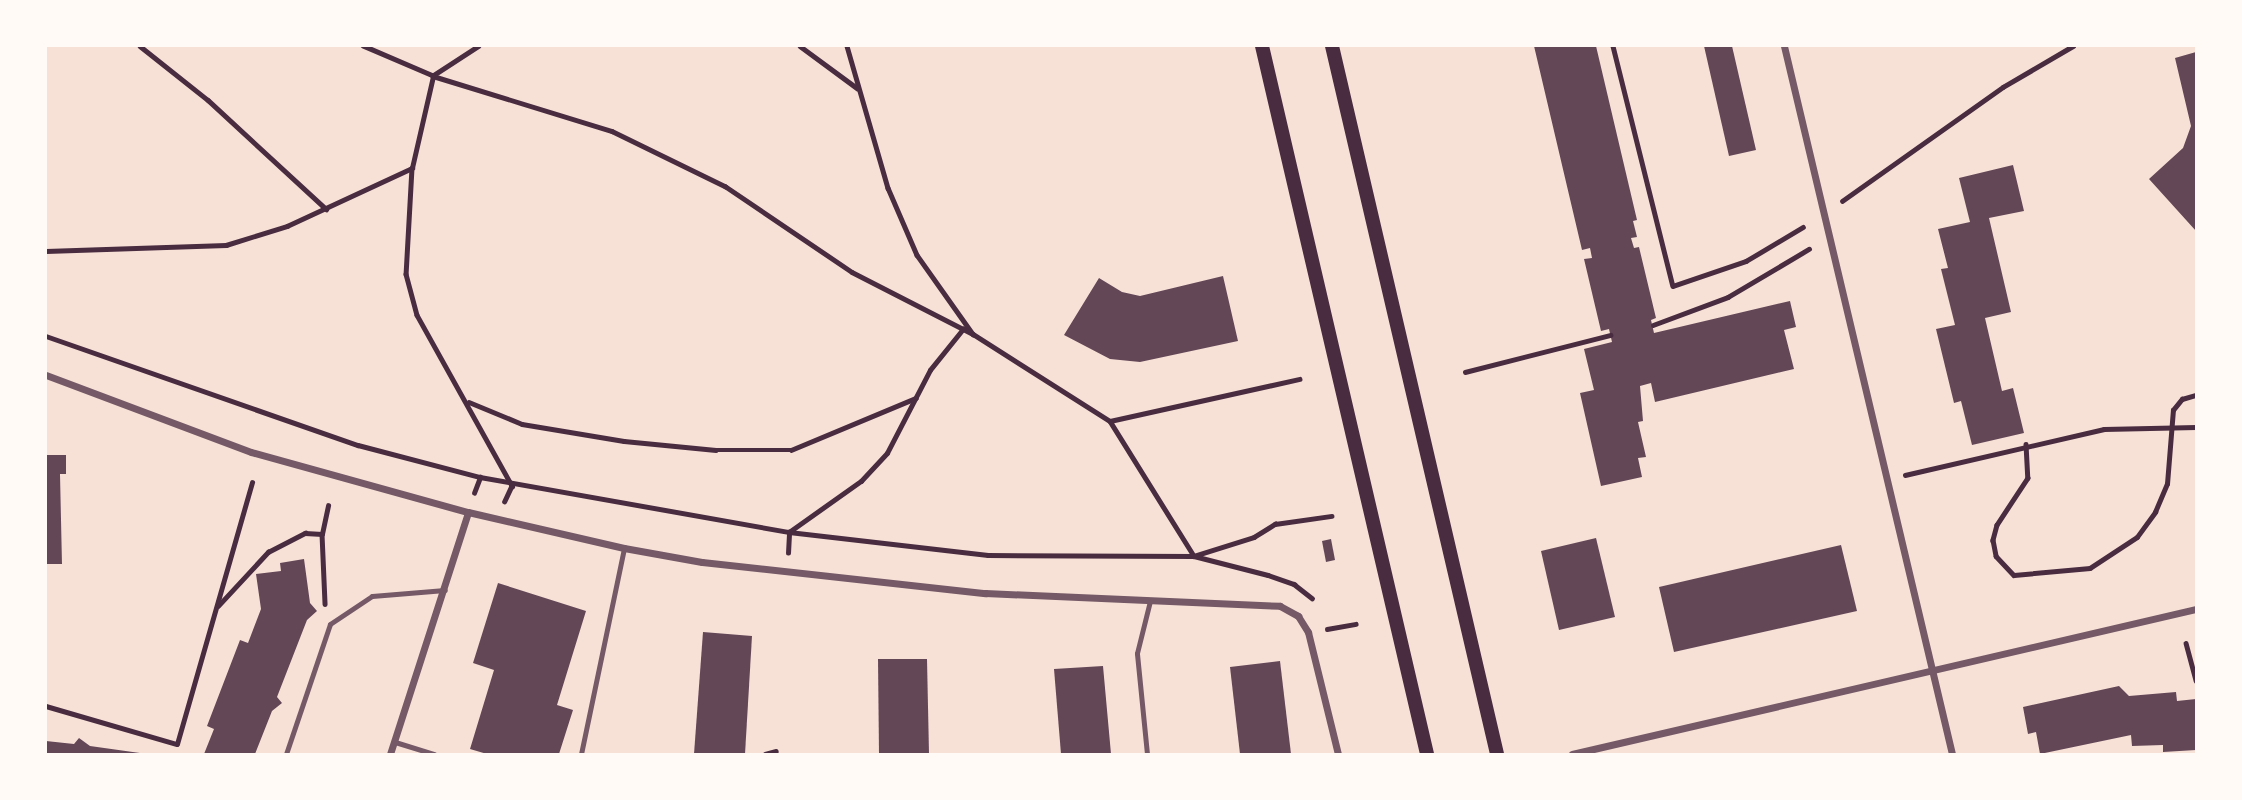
<!DOCTYPE html>
<html>
<head>
<meta charset="utf-8">
<style>
	body { margin:0 }
	#map { position:relative; width:2242px; height:800px; overflow:hidden; background:#f7e1d7; font-family:"Archivo Narrow",sans-serif }
	div>[style] { position:absolute }
	[style*='--x'] { left:calc(var(--x)*1px); top:calc(var(--y)*1px); width:calc(var(--w)*1px); rotate:calc(var(--a)*1deg) }
	.building>* { inset:0; background:#644757 }
	.path>* { height:4.5px; margin:-2.25px; padding:0 2.25px; transform-origin:2.25px; border-radius:2.25px; background:#4a2c40 }
	.service>* { height:5px; margin:-2.5px; padding:0 2.5px; transform-origin:2.5px; border-radius:2.5px; background:#755966 }
	.minor>* { height:7px; margin:-3.5px; padding:0 3.5px; transform-origin:3.5px; border-radius:3.5px; background:#755966 }
	.secondary>* { height:14px; margin:-7px; padding:0 7px; transform-origin:7px; border-radius:7px; background:#4a2c40 }
	span { translate:-50% -50%; white-space:nowrap; text-align:center; line-height:1.15; -webkit-text-stroke:5px #fffaf5; paint-order:stroke }
	.frame { position:absolute; inset:0; border:47px solid #fffaf5; pointer-events:none }
</style>
</head>
<body>
<div id="map">
	<div class="building">
		<i style="clip-path:polygon(1534px 46px,1596px 46px,1637px 220px,1633px 221px,1637px 237px,1631px 238px,1634px 248px,1639px 247px,1656px 318px,1651px 320px,1654px 333px,1790px 301px,1796px 327px,1784px 330px,1794px 369px,1655px 402px,1651px 383px,1640px 386px,1643px 421px,1638px 422px,1646px 457px,1638px 458px,1642px 477px,1601px 486px,1580px 393px,1594px 390px,1584px 349px,1612px 342px,1609px 329px,1601px 331px,1584px 259px,1592px 258px,1590px 248px,1582px 250px)"></i>
		<i style="clip-path:polygon(1704px 46px,1732px 46px,1756px 150px,1729px 156px)"></i>
		<i style="clip-path:polygon(2196px 52px,2196px 231px,2149px 179px,2183px 148px,2191px 126px,2175px 58px)"></i>
		<i style="clip-path:polygon(2013px 165px,2024px 211px,1989px 218px,2011px 312px,1985px 318px,2002px 391px,2013px 388px,2024px 433px,1972px 445px,1961px 401px,1954px 403px,1936px 329px,1955px 325px,1941px 269px,1948px 268px,1938px 229px,1970px 222px,1959px 178px)"></i>
		<i style="clip-path:polygon(1223px 276px,1238px 341px,1140px 362px,1110px 359px,1064px 335px,1099px 278px,1122px 292px,1140px 296px)"></i>
		<i style="clip-path:polygon(46px 455px,66px 455px,66px 474px,60px 474px,62px 564px,46px 564px)"></i>
		<i style="clip-path:polygon(1596px 538px,1615px 617px,1559px 630px,1541px 551px)"></i>
		<i style="clip-path:polygon(1331px 539px,1335px 560px,1326px 562px,1322px 541px)"></i>
		<i style="clip-path:polygon(1841px 545px,1857px 611px,1674px 652px,1659px 587px)"></i>
		<i style="clip-path:polygon(304px 559px,310px 603px,317px 611px,307px 620px,277px 697px,282px 703px,272px 711px,255px 754px,204px 754px,214px 729px,207px 726px,240px 640px,248px 643px,261px 609px,256px 574px,281px 571px,280px 563px)"></i>
		<i style="clip-path:polygon(498px 583px,586px 611px,557px 705px,573px 710px,559px 754px,487px 754px,470px 749px,494px 670px,473px 663px)"></i>
		<i style="clip-path:polygon(703px 632px,752px 636px,745px 754px,694px 754px)"></i>
		<i style="clip-path:polygon(878px 659px,927px 659px,929px 754px,879px 754px)"></i>
		<i style="clip-path:polygon(1280px 661px,1291px 754px,1240px 754px,1230px 667px)"></i>
		<i style="clip-path:polygon(1103px 666px,1111px 754px,1061px 754px,1054px 669px)"></i>
		<i style="clip-path:polygon(2119px 686px,2129px 696px,2176px 692px,2177px 701px,2196px 699px,2196px 750px,2163px 752px,2163px 745px,2132px 746px,2131px 735px,2040px 754px,2036px 732px,2028px 734px,2023px 707px)"></i>
		<i style="clip-path:polygon(79px 738px,90px 746px,147px 754px,46px 754px,46px 741px,74px 744px)"></i>
	</div>
	<div class="path">
		<i style="--x:140;--y:46;--w:87;--a:38.5"></i>
		<i style="--x:208;--y:100;--w:161;--a:42.7"></i>
		<i style="--x:479;--y:46;--w:55;--a:146.9"></i>
		<i style="--x:433;--y:76;--w:187;--a:17.1"></i>
		<i style="--x:612;--y:131;--w:126;--a:26"></i>
		<i style="--x:725;--y:186;--w:153;--a:34.1"></i>
		<i style="--x:852;--y:272;--w:136;--a:27.1"></i>
		<i style="--x:973;--y:334;--w:162;--a:32.4"></i>
		<i style="--x:1110;--y:421;--w:194;--a:-12.5"></i>
		<i style="--x:800;--y:46;--w:71;--a:36.4"></i>
		<i style="--x:847;--y:46;--w:148;--a:73.9"></i>
		<i style="--x:888;--y:188;--w:73;--a:66.6"></i>
		<i style="--x:917;--y:255;--w:97;--a:54.7"></i>
		<i style="--x:1613;--y:46;--w:247;--a:76"></i>
		<i style="--x:1673;--y:286;--w:77;--a:-18.9"></i>
		<i style="--x:1746;--y:261;--w:66;--a:-30.8"></i>
		<i style="--x:412;--y:168;--w:106;--a:93.2"></i>
		<i style="--x:406;--y:274;--w:42;--a:75"></i>
		<i style="--x:417;--y:315;--w:196;--a:60.9"></i>
		<i style="--x:512;--y:486;--w:17;--a:115"></i>
		<i style="--x:1842;--y:201;--w:197;--a:-35.3"></i>
		<i style="--x:2003;--y:87;--w:81;--a:-30.4"></i>
		<i style="--x:46;--y:251;--w:180;--a:-1.9"></i>
		<i style="--x:226;--y:245;--w:64;--a:-17.3"></i>
		<i style="--x:287;--y:226;--w:138;--a:-24.9"></i>
		<i style="--x:412;--y:168;--w:94;--a:-77.1"></i>
		<i style="--x:433;--y:76;--w:76;--a:-156.8"></i>
		<i style="--x:1653;--y:325;--w:80;--a:-20.5"></i>
		<i style="--x:1728;--y:297;--w:94;--a:-30.7"></i>
		<i style="--x:46;--y:336;--w:330;--a:19.3"></i>
		<i style="--x:358;--y:445;--w:126;--a:14.7"></i>
		<i style="--x:480;--y:477;--w:314;--a:10.1"></i>
		<i style="--x:789;--y:532;--w:200;--a:6.6"></i>
		<i style="--x:988;--y:555;--w:206;--a:0.3"></i>
		<i style="--x:1194;--y:556;--w:63;--a:-17.6"></i>
		<i style="--x:1254;--y:537;--w:25;--a:-32"></i>
		<i style="--x:1275;--y:524;--w:57;--a:-8.1"></i>
		<i style="--x:1465;--y:372;--w:150;--a:-14.3"></i>
		<i style="--x:469;--y:402;--w:57;--a:22.5"></i>
		<i style="--x:522;--y:424;--w:103;--a:9.5"></i>
		<i style="--x:624;--y:441;--w:92;--a:5.6"></i>
		<i style="--x:716;--y:450;--w:75;--a:0"></i>
		<i style="--x:791;--y:450;--w:135;--a:-22.6"></i>
		<i style="--x:1110;--y:421;--w:159;--a:58.1"></i>
		<i style="--x:1194;--y:556;--w:76;--a:14.4"></i>
		<i style="--x:1268;--y:575;--w:28;--a:19"></i>
		<i style="--x:1294;--y:584;--w:23;--a:38"></i>
		<i style="--x:2026;--y:444;--w:34;--a:87"></i>
		<i style="--x:2028;--y:478;--w:56;--a:123.4"></i>
		<i style="--x:1997;--y:525;--w:16;--a:105"></i>
		<i style="--x:1993;--y:540;--w:16;--a:79"></i>
		<i style="--x:1996;--y:556;--w:26;--a:47"></i>
		<i style="--x:2014;--y:575;--w:76;--a:-5.3"></i>
		<i style="--x:2090;--y:568;--w:56;--a:-33.4"></i>
		<i style="--x:2137;--y:537;--w:31;--a:-54"></i>
		<i style="--x:2155;--y:512;--w:30;--a:-67"></i>
		<i style="--x:2167;--y:484;--w:74;--a:-85.4"></i>
		<i style="--x:2173;--y:410;--w:14;--a:-51"></i>
		<i style="--x:2182;--y:399;--w:15;--a:-16"></i>
		<i style="--x:1905;--y:475;--w:204;--a:-13"></i>
		<i style="--x:2104;--y:429;--w:92;--a:-1.2"></i>
		<i style="--x:474;--y:493;--w:17;--a:-69"></i>
		<i style="--x:322;--y:534;--w:29;--a:-78"></i>
		<i style="--x:788;--y:553;--w:21;--a:-87"></i>
		<i style="--x:789;--y:532;--w:88;--a:-35.3"></i>
		<i style="--x:861;--y:481;--w:38;--a:-47"></i>
		<i style="--x:887;--y:453;--w:93;--a:-62.6"></i>
		<i style="--x:930;--y:370;--w:53;--a:-51.2"></i>
		<i style="--x:218;--y:606;--w:74;--a:-47.2"></i>
		<i style="--x:268;--y:552;--w:42;--a:-27.2"></i>
		<i style="--x:305;--y:533;--w:17;--a:3"></i>
		<i style="--x:322;--y:534;--w:70;--a:87.5"></i>
		<i style="--x:1327;--y:629;--w:29;--a:-10"></i>
		<i style="--x:2186;--y:643;--w:39;--a:75"></i>
		<i style="--x:46;--y:706;--w:136;--a:16.2"></i>
		<i style="--x:177;--y:744;--w:272;--a:-74"></i>
		<i style="--x:765;--y:754;--w:11;--a:-15"></i>
	</div>
	<div class="service">
		<i style="--x:395;--y:742;--w:41;--a:17.1"></i>
		<i style="--x:286;--y:754;--w:137;--a:-71.3"></i>
		<i style="--x:330;--y:624;--w:50;--a:-33.7"></i>
		<i style="--x:372;--y:596;--w:73;--a:-4.7"></i>
		<i style="--x:581;--y:754;--w:210;--a:-78.2"></i>
		<i style="--x:1147;--y:754;--w:101;--a:-95.7"></i>
		<i style="--x:1137;--y:653;--w:54;--a:-76"></i>
	</div>
	<div class="minor">
		<i style="--x:1784;--y:46;--w:728;--a:76.65"></i>
		<i style="--x:46;--y:375;--w:219;--a:20.6"></i>
		<i style="--x:251;--y:452;--w:225;--a:15.5"></i>
		<i style="--x:468;--y:512;--w:160;--a:13"></i>
		<i style="--x:624;--y:548;--w:79;--a:10.2"></i>
		<i style="--x:702;--y:562;--w:285;--a:6.3"></i>
		<i style="--x:985;--y:593;--w:295;--a:2.5"></i>
		<i style="--x:1280;--y:606;--w:21;--a:29"></i>
		<i style="--x:1298;--y:616;--w:19;--a:58"></i>
		<i style="--x:1308;--y:632;--w:126;--a:76.2"></i>
		<i style="--x:390;--y:754;--w:254;--a:-72.1"></i>
		<i style="--x:1572;--y:754;--w:641;--a:-13.08"></i>
	</div>
	<div class="secondary">
		<i style="--x:1262;--y:46;--w:727;--a:76.88"></i>
		<i style="--x:1332;--y:46;--w:727;--a:76.88"></i>
	</div>
	<div class="frame"></div>
</div>
</body>
</html>
